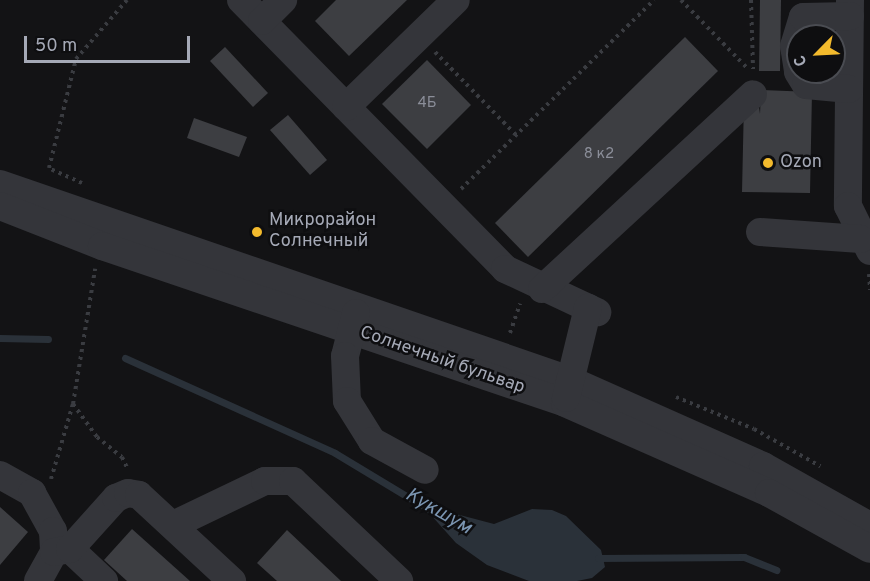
<!DOCTYPE html>
<html>
<head>
<meta charset="utf-8">
<style>
	body { margin:0 }
	#map { position:relative; width:870px; height:581px; overflow:hidden; background:#131315; font-family:Overpass,sans-serif }
	div>[style] { position:absolute }
	[style*='--x'] { left:calc(var(--x)*1px); top:calc(var(--y)*1px); width:calc(var(--w)*1px); rotate:calc(var(--a)*1deg) }
	.water>* { inset:0; background:#2a3139 }
	.stream>* { height:7px; margin:-3.5px; padding:0 3.5px; transform-origin:3.5px; border-radius:3.5px; background:#2a3139 }
	.building>* { inset:0; background:#3d3e42 }
	.path>* { height:4px; margin-top:-2px; transform-origin:0; background:repeating-linear-gradient(90deg,#3a3c41 0 3px,transparent 0 7.5px) }
	.minor>* { height:28px; margin:-14px; padding:0 14px; transform-origin:14px; border-radius:14px; background:#34353a }
	.dots>* { width:16px; height:16px; translate:-50% -50%; box-sizing:border-box; border:3px solid #0e0e10; border-radius:50% }
	span { translate:-50% -50%; white-space:nowrap; text-align:center; line-height:1.15; -webkit-text-stroke:5px #0e0e10; paint-order:stroke }
	.number-label { font-size:15px; color:#8b8e99 }
	.number-label span { -webkit-text-stroke-width:0 }
	.poi-label { font-size:18px; color:#a5a9b6 }
	.left { translate:0 -50%; text-align:left }
	.street-label { font-size:18px; color:#a5a9b6 }
	.water-label { font-size:20px; color:#7b95b1; font-style:italic }
	.north { position:absolute; left:786px; top:24px; width:60px; height:60px; box-sizing:border-box; background:#0e0e10; border:2px solid #4a4c52; border-radius:50%; rotate:246deg; font-size:16px; font-weight:700; line-height:24px; text-align:center; color:#a5a9b6 }
	.north::after { content:''; display:block; margin:auto; width:21px; height:27px; background:#f3ba2d; clip-path:polygon(50% 0,100% 100%,50% 72%,0 100%) }
	.scale { position:absolute; left:24px; top:36px; width:166px; height:27px; box-sizing:border-box; border:3px solid #a5a9b6; border-top:0; padding-left:8px; font-size:18px; line-height:21px; white-space:nowrap; color:#a5a9b6; -webkit-text-stroke:4px #0e0e10; paint-order:stroke }
</style>
</head>
<body>
<div id="map">
	<div class="water">
		<i style="clip-path:polygon(422px 505px,494px 524px,532px 509px,552px 510px,566px 516px,601px 550px,605px 567px,592px 578px,577px 581px,529px 581px,487px 565px,456px 543px)"></i>
	</div>
	<div class="stream">
		<i style="--x:0;--y:338;--w:48;--a:1.2"></i>
		<i style="--x:125;--y:358;--w:230;--a:24.3"></i>
		<i style="--x:335;--y:453;--w:109;--a:31.1"></i>
		<i style="--x:598;--y:558;--w:146;--a:-0.4"></i>
		<i style="--x:744;--y:557;--w:35;--a:22"></i>
	</div>
	<div class="building">
		<i style="clip-path:polygon(336px 0,407px 0,349px 56px,315px 21px)"></i>
		<i style="clip-path:polygon(760px 0,781px 0,780px 71px,759px 71px)"></i>
		<i style="clip-path:polygon(685px 37px,718px 71px,528px 257px,495px 223px)"></i>
		<i style="clip-path:polygon(225px 47px,268px 93px,253px 107px,210px 61px)"></i>
		<i style="clip-path:polygon(427px 60px,471px 105px,427px 149px,382px 104px)"></i>
		<i style="clip-path:polygon(761px 90px,812px 92px,810px 193px,742px 192px,744px 101px,759px 107px,760px 114px)"></i>
		<i style="clip-path:polygon(288px 115px,327px 160px,310px 175px,270px 130px)"></i>
		<i style="clip-path:polygon(194px 118px,247px 137px,239px 157px,187px 138px)"></i>
		<i style="clip-path:polygon(0 507px,28px 532px,0 565px)"></i>
		<i style="clip-path:polygon(132px 529px,190px 581px,127px 581px,104px 560px)"></i>
		<i style="clip-path:polygon(287px 530px,341px 581px,277px 581px,257px 563px)"></i>
	</div>
	<div class="path">
		<i style="--x:681;--y:0;--w:96;--a:45.8"></i>
		<i style="--x:751;--y:0;--w:69;--a:88.3"></i>
		<i style="--x:435;--y:52;--w:116;--a:45.7"></i>
		<i style="--x:82;--y:183;--w:36;--a:-156"></i>
		<i style="--x:49;--y:168;--w:112;--a:-76.1"></i>
		<i style="--x:76;--y:59;--w:78;--a:-49.2"></i>
		<i style="--x:461;--y:189;--w:270;--a:-44.4"></i>
		<i style="--x:869;--y:274;--w:16;--a:86"></i>
		<i style="--x:510;--y:333;--w:31;--a:-71"></i>
		<i style="--x:676;--y:397;--w:84;--a:22.3"></i>
		<i style="--x:754;--y:429;--w:76;--a:29.3"></i>
		<i style="--x:73;--y:404;--w:41;--a:54"></i>
		<i style="--x:97;--y:437;--w:32;--a:39"></i>
		<i style="--x:122;--y:457;--w:14;--a:65"></i>
		<i style="--x:51;--y:479;--w:78;--a:-73.7"></i>
		<i style="--x:73;--y:404;--w:137;--a:-80.7"></i>
	</div>
	<div class="minor">
		<i style="--x:241;--y:0;--w:377;--a:45.5"></i>
		<i style="--x:505;--y:269;--w:102;--a:25.1"></i>
		<i style="--x:850;--y:0;--w:206;--a:90.6"></i>
		<i style="--x:848;--y:206;--w:50;--a:63.9"></i>
		<i style="--x:262;--y:21;--w:30;--a:-45"></i>
		<i style="--x:798;--y:71;--w:25;--a:-99"></i>
		<i style="--x:794;--y:46;--w:30;--a:-73"></i>
		<i style="--x:803;--y:17;--w:47;--a:-1.2"></i>
		<i style="--x:798;--y:72;--w:15;--a:58"></i>
		<i style="--x:806;--y:85;--w:43;--a:5.3"></i>
		<i style="--x:346;--y:107;--w:153;--a:-44.2"></i>
		<i style="--x:0;--y:184;--w:603;--a:18.98"></i>
		<i style="--x:570;--y:380;--w:211;--a:24"></i>
		<i style="--x:763;--y:466;--w:123;--a:29.3"></i>
		<i style="--x:0;--y:206;--w:110;--a:21.4"></i>
		<i style="--x:102;--y:246;--w:489;--a:18.7"></i>
		<i style="--x:565;--y:403;--w:223;--a:23.8"></i>
		<i style="--x:769;--y:493;--w:115;--a:29"></i>
		<i style="--x:760;--y:232;--w:101;--a:4"></i>
		<i style="--x:542;--y:289;--w:287;--a:-42.7"></i>
		<i style="--x:356;--y:313;--w:44;--a:104.3"></i>
		<i style="--x:345;--y:356;--w:45;--a:87.5"></i>
		<i style="--x:347;--y:401;--w:47;--a:58"></i>
		<i style="--x:372;--y:441;--w:60;--a:28.7"></i>
		<i style="--x:566;--y:398;--w:93;--a:-76.3"></i>
		<i style="--x:0;--y:475;--w:37;--a:29"></i>
		<i style="--x:32;--y:493;--w:43;--a:61.1"></i>
		<i style="--x:53;--y:531;--w:21;--a:87"></i>
		<i style="--x:54;--y:552;--w:33;--a:119"></i>
		<i style="--x:173;--y:525;--w:102;--a:-25.6"></i>
		<i style="--x:265;--y:481;--w:28;--a:0"></i>
		<i style="--x:293;--y:481;--w:146;--a:43.3"></i>
		<i style="--x:70;--y:549;--w:47;--a:43.3"></i>
		<i style="--x:54;--y:552;--w:16;--a:-11"></i>
		<i style="--x:70;--y:549;--w:69;--a:-48"></i>
		<i style="--x:116;--y:498;--w:13;--a:-23"></i>
		<i style="--x:128;--y:493;--w:11;--a:10"></i>
		<i style="--x:139;--y:495;--w:127;--a:42.8"></i>
	</div>
	<div class="dots">
		<i style="left:768px;top:163px;background:#f3ba2d"></i>
		<i style="left:257px;top:232px;background:#f3ba2d"></i>
	</div>
	<div class="number-label">
		<span style="left:427px;top:104px">4Б</span>
		<span style="left:599px;top:155px">8 к2</span>
	</div>
	<div class="poi-label">
		<span class="left" style="left:780px;top:163px">Ozon</span>
		<span class="left" style="left:269px;top:232px">Микрорайон<br>Солнечный</span>
	</div>
	<div class="street-label">
		<span style="left:442px;top:361px;rotate:19deg">Солнечный бульвар</span>
	</div>
	<div class="water-label">
		<span style="left:438px;top:512px;rotate:30deg">Кукшум</span>
	</div>
	<div class="north">С</div>
	<div class="scale">50 m</div>
</div>
</body>
</html>
